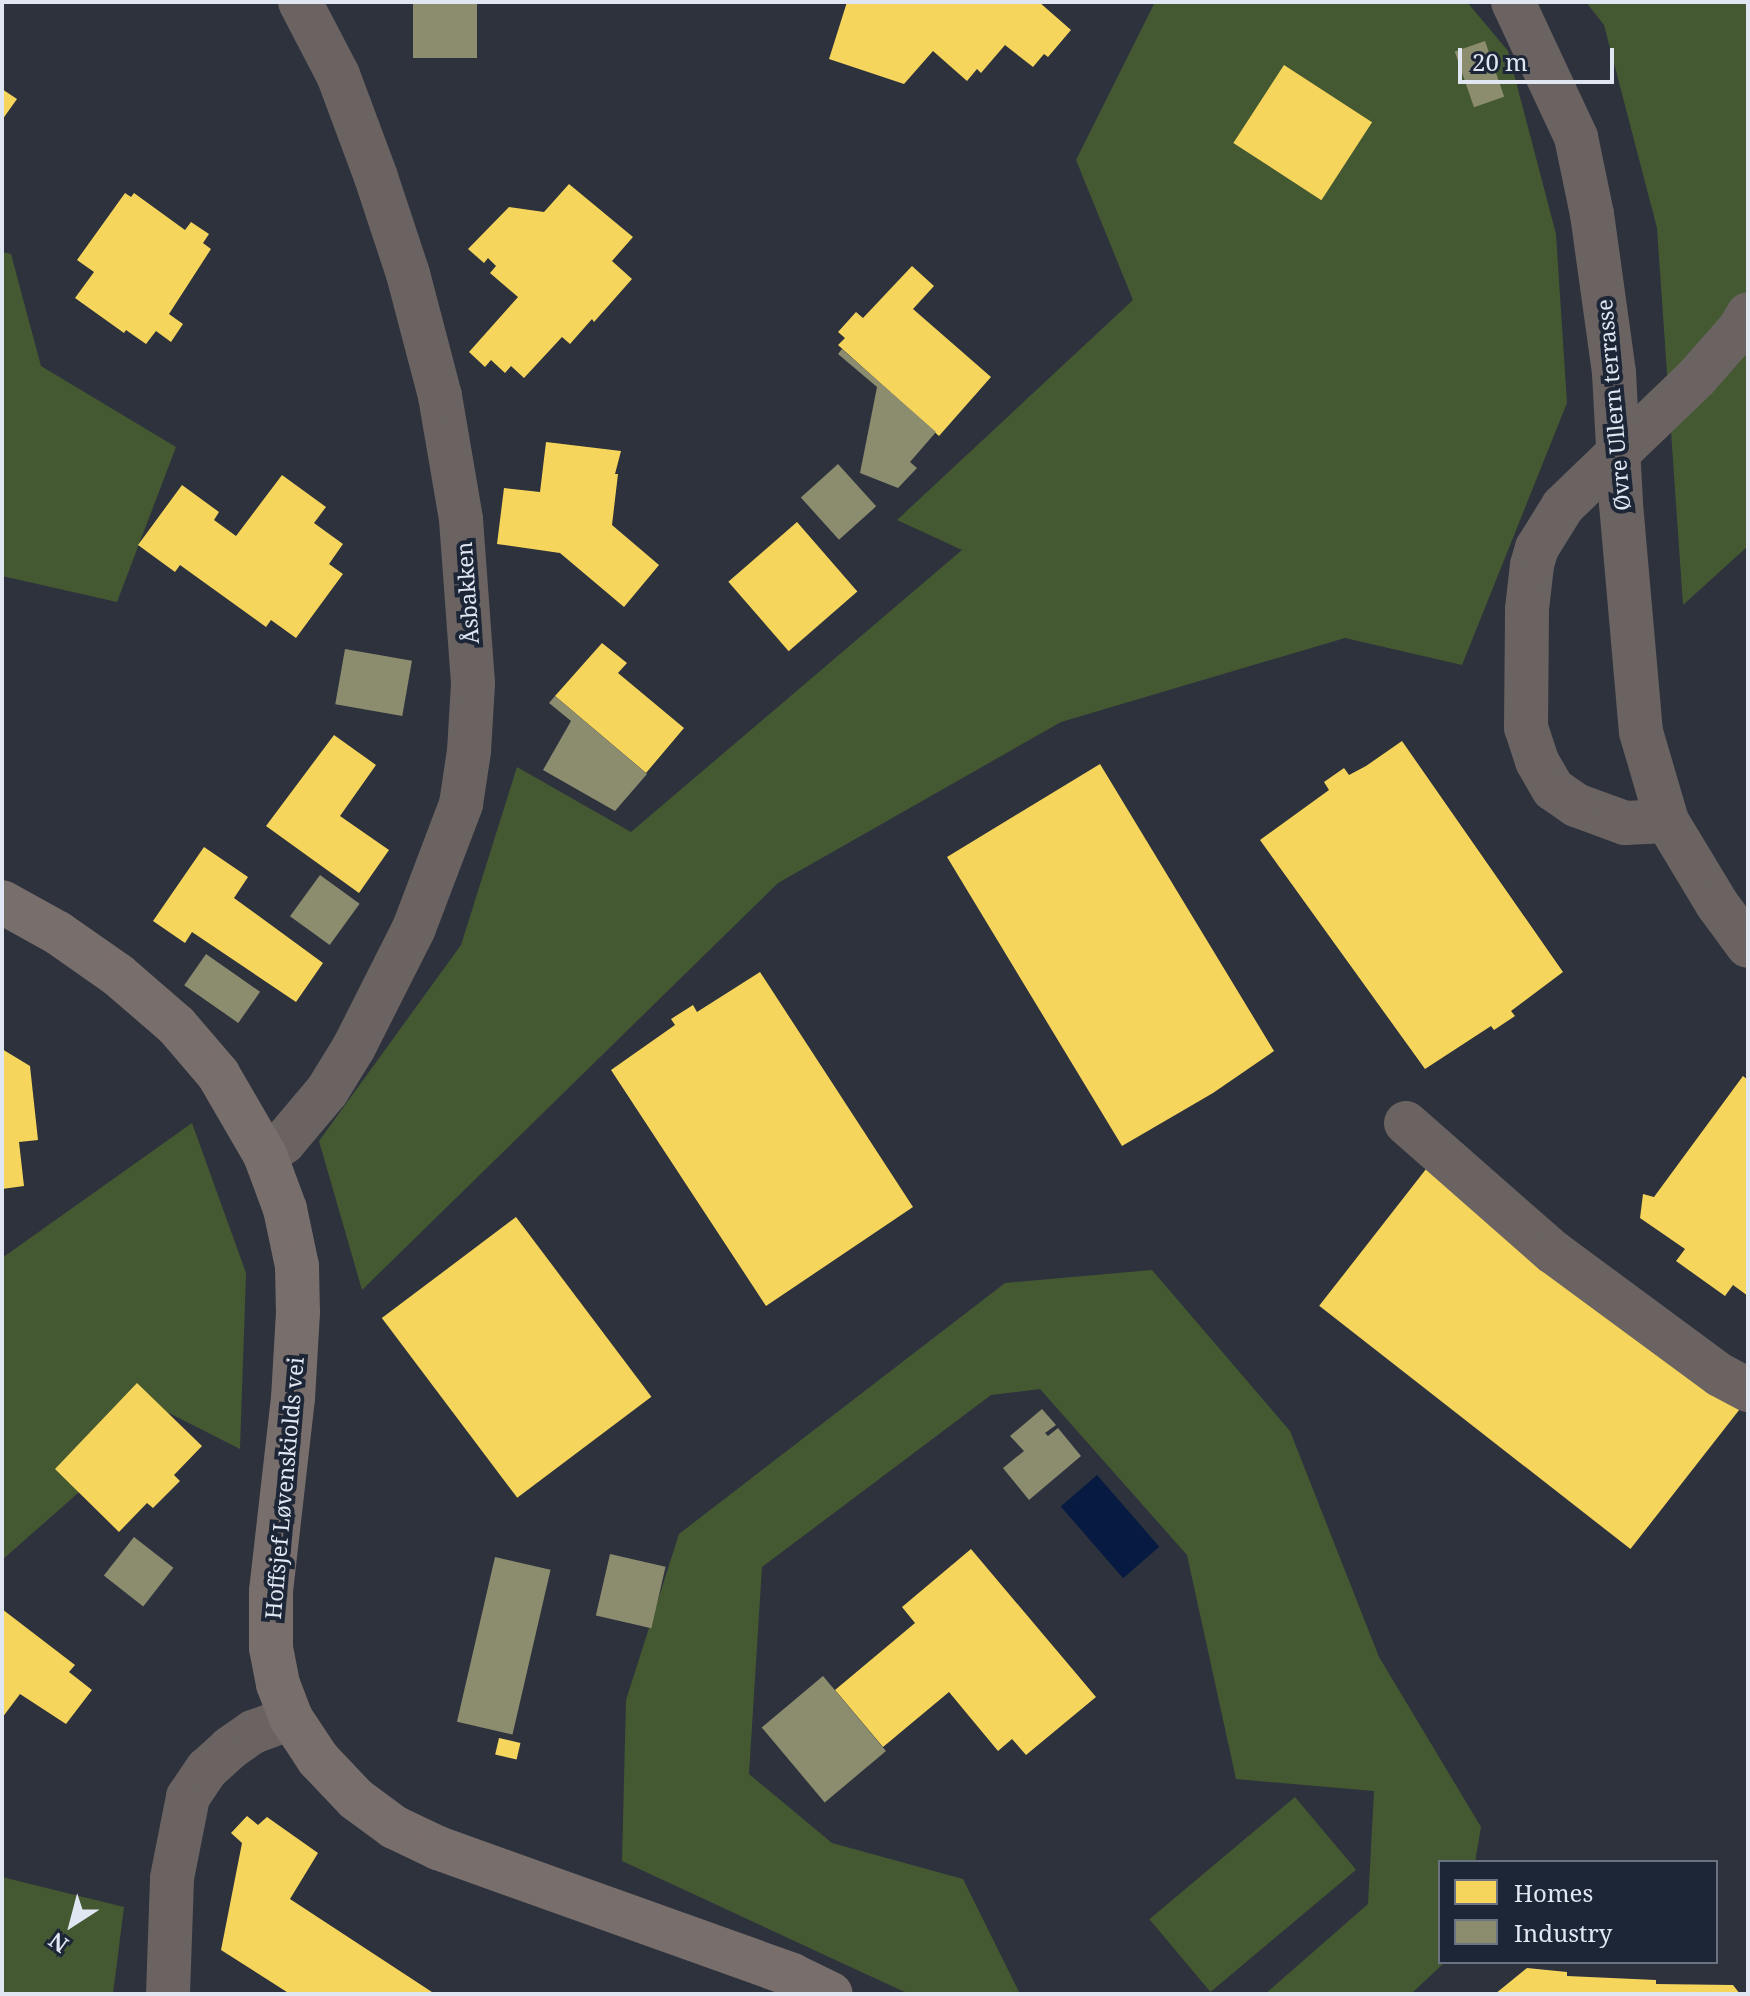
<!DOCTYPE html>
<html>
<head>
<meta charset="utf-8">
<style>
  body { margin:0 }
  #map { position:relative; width:1750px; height:1996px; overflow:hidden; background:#2d323c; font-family:"Noto Serif",serif }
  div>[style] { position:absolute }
  .green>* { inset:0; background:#445932; transform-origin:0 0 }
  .water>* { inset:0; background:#071a41; transform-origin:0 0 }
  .homes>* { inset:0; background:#f6d55c; transform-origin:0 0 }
  .industry>* { inset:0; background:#8c8c6e; transform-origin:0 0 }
  .street>* { height:44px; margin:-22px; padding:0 22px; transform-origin:22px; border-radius:22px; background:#6a6362 }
  .secondary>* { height:44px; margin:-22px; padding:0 22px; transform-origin:22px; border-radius:22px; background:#786e6c }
  .street-bridge>* { height:44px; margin:-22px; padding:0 22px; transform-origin:22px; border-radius:22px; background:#6a6362 }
  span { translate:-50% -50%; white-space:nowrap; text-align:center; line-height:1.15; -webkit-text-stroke:8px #1d2637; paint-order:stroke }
  .street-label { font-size:22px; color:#e0e6f2 }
  .frame { position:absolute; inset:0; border:4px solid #e0e6f2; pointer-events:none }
  .legend { position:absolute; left:1438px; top:1860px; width:280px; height:104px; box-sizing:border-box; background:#1d2637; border:2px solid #6b7382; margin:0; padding:10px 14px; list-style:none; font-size:24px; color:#e0e6f2 }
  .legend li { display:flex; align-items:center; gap:16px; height:40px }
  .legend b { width:40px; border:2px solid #6b7382 }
  .north { position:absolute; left:32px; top:1884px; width:80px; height:80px; -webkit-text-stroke:6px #1d2637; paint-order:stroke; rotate:216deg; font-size:22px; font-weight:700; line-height:32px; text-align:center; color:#e0e6f2 }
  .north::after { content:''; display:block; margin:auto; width:28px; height:36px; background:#e0e6f2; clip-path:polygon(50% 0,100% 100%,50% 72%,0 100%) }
  .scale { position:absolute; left:1458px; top:48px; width:156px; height:36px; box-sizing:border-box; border:4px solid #e0e6f2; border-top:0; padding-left:10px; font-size:24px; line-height:28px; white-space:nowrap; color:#e0e6f2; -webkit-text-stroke:6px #1d2637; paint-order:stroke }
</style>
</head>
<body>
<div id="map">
  <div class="green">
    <div style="clip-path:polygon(1155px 2px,1467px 2px,1508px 51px,1556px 234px,1567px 403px,1462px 665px,1345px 638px,1061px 722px,778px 883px,362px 1290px,319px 1141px,461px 945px,517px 767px,631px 832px,962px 550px,897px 520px,1133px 300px,1076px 160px)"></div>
    <div style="clip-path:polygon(1586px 2px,1748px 2px,1748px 546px,1683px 605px,1657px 228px,1604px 25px)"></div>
    <div style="clip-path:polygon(2px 252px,11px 254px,41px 366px,176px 447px,117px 602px,2px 576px)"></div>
    <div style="clip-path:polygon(192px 1123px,246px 1273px,240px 1449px,169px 1413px,2px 1560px,2px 1258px)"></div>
    <div style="clip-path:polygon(1152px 1270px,1290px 1431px,1379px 1657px,1481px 1827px,1475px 1862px,1440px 1862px,1440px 1962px,1445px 1962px,1411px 1994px,1265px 1994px,1368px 1904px,1374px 1791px,1236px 1779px,1187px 1555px,1040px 1389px,991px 1395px,762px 1567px,749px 1774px,832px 1843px,963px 1879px,1020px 1994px,909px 1994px,622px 1861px,626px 1700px,679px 1534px,1005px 1283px)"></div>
    <div style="left:1295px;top:1797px;width:95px;height:190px;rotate:50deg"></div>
    <div style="clip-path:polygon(2px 1877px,124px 1907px,113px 1994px,2px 1994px)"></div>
  </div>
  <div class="water">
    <div style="left:1097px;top:1475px;width:95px;height:48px;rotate:49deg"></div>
  </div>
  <div class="homes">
    <div style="clip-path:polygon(847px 2px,1039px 2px,1071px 30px,1048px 57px,1044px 54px,1033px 67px,1005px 45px,981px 73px,977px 69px,967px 81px,933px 51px,904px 84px,829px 59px)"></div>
    <div style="left:1284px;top:65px;width:105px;height:93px;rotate:33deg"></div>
    <div style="clip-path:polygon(2px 89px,17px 99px,2px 120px)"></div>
    <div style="clip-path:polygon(569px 184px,633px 237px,612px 261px,632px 279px,594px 322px,592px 319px,570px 344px,562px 337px,524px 378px,511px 366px,505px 373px,491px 360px,485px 367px,469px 352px,518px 297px,490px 273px,496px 266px,488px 258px,484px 263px,468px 249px,509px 207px,544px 212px)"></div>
    <div style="clip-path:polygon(125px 193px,131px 197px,134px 193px,185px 230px,191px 222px,209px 234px,203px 243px,211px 249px,169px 314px,183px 324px,171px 342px,156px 331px,146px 344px,126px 330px,124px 333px,75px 298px,94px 272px,77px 260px)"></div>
    <div style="clip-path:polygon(912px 266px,934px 286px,913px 309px,991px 377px,939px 436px,838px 345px,845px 338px,838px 332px,856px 312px,863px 318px)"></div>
    <div style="clip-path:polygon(546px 442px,621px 451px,615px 474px,618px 474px,612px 525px,659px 565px,624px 607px,560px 553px,497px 544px,504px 488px,540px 492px)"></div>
    <div style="clip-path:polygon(282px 475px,326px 507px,314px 523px,343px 544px,329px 564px,343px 574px,296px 638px,271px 620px,266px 627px,180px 565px,175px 572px,138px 545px,182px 485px,219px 512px,214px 520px,236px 536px)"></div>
    <div style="left:797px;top:522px;width:92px;height:91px;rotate:49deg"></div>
    <div style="clip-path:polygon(602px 643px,627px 663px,618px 673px,684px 728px,646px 773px,555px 696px)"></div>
    <div style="clip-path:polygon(334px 735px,376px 765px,340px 816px,389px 850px,359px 893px,266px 826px)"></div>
    <div style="clip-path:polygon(1402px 741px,1563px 972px,1511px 1011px,1515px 1016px,1494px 1030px,1491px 1026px,1425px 1069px,1260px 840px,1329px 790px,1324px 782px,1344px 768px,1349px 775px,1366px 766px)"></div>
    <div style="clip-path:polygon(1100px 764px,1274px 1051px,1213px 1093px,1122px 1146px,947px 857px)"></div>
    <div style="clip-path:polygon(204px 847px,248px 877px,234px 898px,323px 963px,296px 1002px,192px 932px,185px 943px,153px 921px)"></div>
    <div style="clip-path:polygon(760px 972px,913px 1207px,766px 1306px,611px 1070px,675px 1025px,671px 1019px,693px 1005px,697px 1012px)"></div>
    <div style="clip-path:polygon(2px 1049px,30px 1066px,38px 1140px,19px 1142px,24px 1186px,2px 1189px)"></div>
    <div style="clip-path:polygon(1743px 1076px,1748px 1080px,1748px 1296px,1733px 1285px,1725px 1296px,1676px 1261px,1685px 1249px,1640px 1218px,1643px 1194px,1654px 1197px)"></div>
    <div style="left:1430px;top:1164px;width:395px;height:180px;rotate:38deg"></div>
    <div style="left:516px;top:1217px;width:225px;height:168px;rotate:53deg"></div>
    <div style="clip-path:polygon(137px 1383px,202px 1446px,174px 1475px,180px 1481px,153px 1508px,147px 1503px,119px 1532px,55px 1469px)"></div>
    <div style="clip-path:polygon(971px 1549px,1096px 1697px,1026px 1755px,1012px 1739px,998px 1751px,949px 1692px,883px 1747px,835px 1690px,915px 1623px,902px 1607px)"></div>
    <div style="clip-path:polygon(2px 1609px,75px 1665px,69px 1672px,92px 1690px,66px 1724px,20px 1694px,2px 1718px)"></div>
    <div style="left:499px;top:1738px;width:22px;height:17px;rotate:13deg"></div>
    <div style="clip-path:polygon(247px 1816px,258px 1825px,267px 1817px,318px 1853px,290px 1899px,435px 1994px,290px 1994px,221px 1950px,242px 1843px,231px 1833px)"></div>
    <div style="clip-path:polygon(1527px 1968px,1567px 1972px,1567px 1976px,1656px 1980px,1656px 1984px,1733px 1985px,1740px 1994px,1495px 1994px)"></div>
  </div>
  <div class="industry">
    <div style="left:413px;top:2px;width:64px;height:56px"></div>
    <div style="left:1485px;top:41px;width:59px;height:32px;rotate:71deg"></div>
    <div style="clip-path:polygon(842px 349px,936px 432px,910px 462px,917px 468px,898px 488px,860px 473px,877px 387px,838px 354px)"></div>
    <div style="left:838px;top:464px;width:57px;height:50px;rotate:48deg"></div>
    <div style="left:345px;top:649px;width:68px;height:56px;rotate:10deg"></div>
    <div style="clip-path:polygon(555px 696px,647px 774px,615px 811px,543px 770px,571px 721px,549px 703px)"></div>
    <div style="left:320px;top:875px;width:49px;height:51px;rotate:36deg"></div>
    <div style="left:206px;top:954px;width:66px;height:38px;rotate:35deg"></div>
    <div style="clip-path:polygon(1042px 1409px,1056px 1425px,1045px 1433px,1048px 1436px,1058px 1428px,1081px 1456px,1029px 1500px,1003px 1468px,1024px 1451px,1010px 1436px)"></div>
    <div style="left:134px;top:1537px;width:50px;height:49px;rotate:38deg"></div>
    <div style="left:610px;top:1554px;width:57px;height:63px;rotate:13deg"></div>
    <div style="left:495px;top:1557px;width:57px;height:169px;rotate:13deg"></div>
    <div style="left:823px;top:1676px;width:98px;height:80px;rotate:50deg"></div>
  </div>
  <div class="street">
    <div style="left:1513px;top:2px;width:149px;rotate:65deg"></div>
    <div style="left:1576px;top:137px;width:79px;rotate:78.3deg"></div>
    <div style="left:1592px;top:214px;width:161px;rotate:82.1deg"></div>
    <div style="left:1621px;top:504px;width:229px;rotate:85deg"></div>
    <div style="left:1641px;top:732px;width:93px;rotate:73.7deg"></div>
    <div style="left:1667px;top:821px;width:97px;rotate:58.9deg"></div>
    <div style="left:1717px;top:904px;width:52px;rotate:53.6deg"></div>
    <div style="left:1667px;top:821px;width:42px;rotate:177.3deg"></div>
    <div style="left:1625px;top:823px;width:52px;rotate:-159.8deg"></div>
    <div style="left:1576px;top:805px;width:28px;rotate:-145deg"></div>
    <div style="left:1553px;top:789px;width:32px;rotate:-120deg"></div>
    <div style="left:1537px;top:761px;width:35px;rotate:-108deg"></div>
    <div style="left:1526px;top:728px;width:119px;rotate:-89.5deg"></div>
    <div style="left:1527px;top:609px;width:44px;rotate:-83.5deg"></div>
    <div style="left:1532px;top:565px;width:18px;rotate:-74deg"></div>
    <div style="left:1537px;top:548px;width:49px;rotate:-58.2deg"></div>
    <div style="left:1563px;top:506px;width:186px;rotate:-43.9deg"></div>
    <div style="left:1697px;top:377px;width:65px;rotate:-48.7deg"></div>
    <div style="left:1740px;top:328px;width:16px;rotate:-60deg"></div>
    <div style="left:1406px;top:1123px;width:196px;rotate:41.3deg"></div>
    <div style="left:1553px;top:1252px;width:207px;rotate:36.4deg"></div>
    <div style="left:1720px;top:1375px;width:32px;rotate:28deg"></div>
    <div style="left:265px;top:1155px;width:23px;rotate:-34deg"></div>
    <div style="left:284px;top:1142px;width:67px;rotate:-49.9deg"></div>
    <div style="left:327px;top:1091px;width:52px;rotate:-58.5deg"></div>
    <div style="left:354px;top:1047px;width:133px;rotate:-63.2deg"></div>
    <div style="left:414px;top:928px;width:133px;rotate:-69.2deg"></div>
    <div style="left:461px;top:804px;width:54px;rotate:-81.4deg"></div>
    <div style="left:469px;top:751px;width:68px;rotate:-86.6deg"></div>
    <div style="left:473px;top:683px;width:164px;rotate:-94.2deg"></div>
    <div style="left:461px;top:519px;width:125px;rotate:-99.7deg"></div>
    <div style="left:440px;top:396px;width:126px;rotate:-104.7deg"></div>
    <div style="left:408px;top:274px;width:102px;rotate:-108.3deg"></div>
    <div style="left:376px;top:177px;width:109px;rotate:-110.4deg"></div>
    <div style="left:338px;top:75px;width:82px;rotate:-117.5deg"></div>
    <div style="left:168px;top:1994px;width:116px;rotate:-88deg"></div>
    <div style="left:172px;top:1878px;width:83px;rotate:-78.8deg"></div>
    <div style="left:188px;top:1797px;width:34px;rotate:-56deg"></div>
    <div style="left:207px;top:1769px;width:31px;rotate:-42deg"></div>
    <div style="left:230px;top:1748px;width:28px;rotate:-35deg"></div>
    <div style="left:253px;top:1732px;width:40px;rotate:-20.2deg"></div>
  </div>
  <div class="secondary">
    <div style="left:2px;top:902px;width:64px;rotate:29deg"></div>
    <div style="left:58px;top:933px;width:73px;rotate:35deg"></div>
    <div style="left:118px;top:975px;width:77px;rotate:40.8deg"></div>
    <div style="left:176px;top:1025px;width:65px;rotate:49.4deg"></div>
    <div style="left:218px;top:1074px;width:94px;rotate:59.9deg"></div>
    <div style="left:265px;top:1155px;width:58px;rotate:69.7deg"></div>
    <div style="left:285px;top:1209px;width:58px;rotate:78.1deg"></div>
    <div style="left:297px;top:1266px;width:46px;rotate:88.8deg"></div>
    <div style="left:298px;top:1312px;width:86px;rotate:93.3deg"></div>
    <div style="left:293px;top:1398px;width:194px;rotate:96.5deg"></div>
    <div style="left:271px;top:1591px;width:57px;rotate:90deg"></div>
    <div style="left:271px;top:1648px;width:37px;rotate:79deg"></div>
    <div style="left:278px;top:1684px;width:36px;rotate:69deg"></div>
    <div style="left:291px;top:1718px;width:49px;rotate:56.6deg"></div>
    <div style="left:318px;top:1759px;width:55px;rotate:46.5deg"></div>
    <div style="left:356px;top:1799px;width:47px;rotate:36.4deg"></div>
    <div style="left:394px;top:1827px;width:49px;rotate:25.5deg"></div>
    <div style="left:438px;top:1848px;width:376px;rotate:19.7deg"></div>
    <div style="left:792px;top:1975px;width:43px;rotate:26deg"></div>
  </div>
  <div class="street-bridge">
    <div style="left:1614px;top:373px;width:131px;rotate:86.9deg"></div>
  </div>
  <div class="street-label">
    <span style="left:1613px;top:405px;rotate:-95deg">Øvre Ullern terrasse</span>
    <span style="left:467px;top:593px;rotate:-94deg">Åsbakken</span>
    <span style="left:284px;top:1488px;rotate:-85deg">Hoffsjef Løvenskiolds vei</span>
  </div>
  <div class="frame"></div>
  <ul class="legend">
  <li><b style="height:22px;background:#f6d55c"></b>Homes</li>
  <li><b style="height:22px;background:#8c8c6e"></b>Industry</li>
  </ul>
  <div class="north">N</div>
  <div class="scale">20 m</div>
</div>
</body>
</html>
